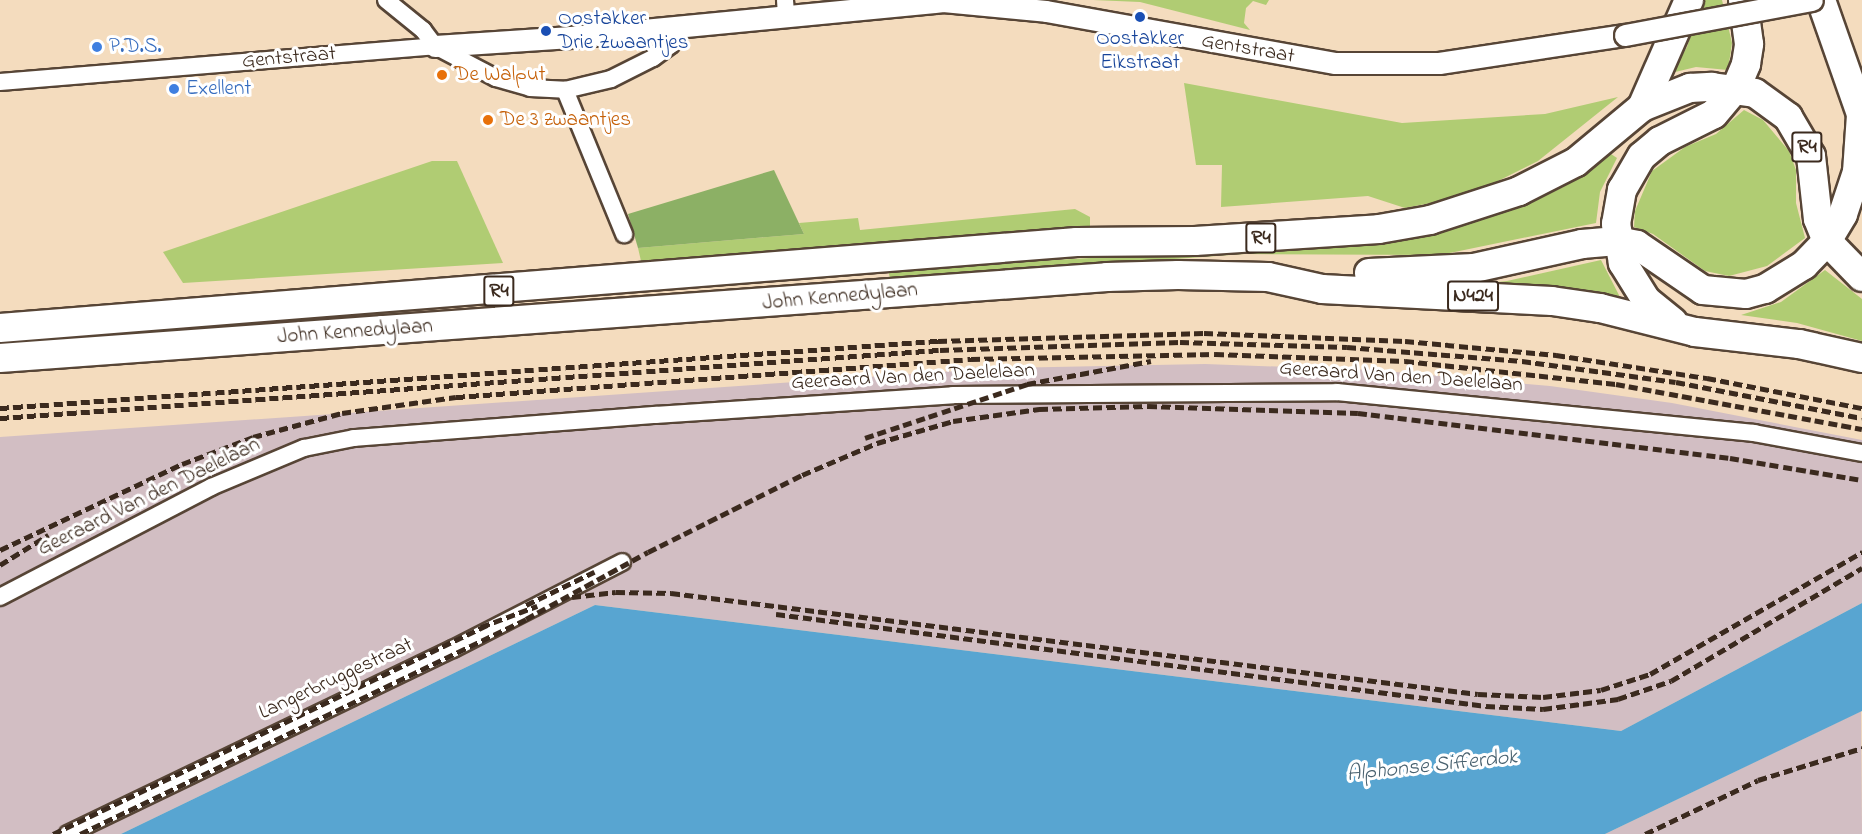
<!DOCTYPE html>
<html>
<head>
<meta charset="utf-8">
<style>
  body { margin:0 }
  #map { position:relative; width:1862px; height:834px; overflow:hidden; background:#f4dcbe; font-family:"Indie Flower",sans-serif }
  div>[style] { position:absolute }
  .industrial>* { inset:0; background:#d2bec3 }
  .green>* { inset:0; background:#b0cc73 }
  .forest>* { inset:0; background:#8cb065 }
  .water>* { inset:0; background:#58a5d1 }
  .roads { filter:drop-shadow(2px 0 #574536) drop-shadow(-2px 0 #574536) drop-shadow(0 2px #574536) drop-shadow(0 -2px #574536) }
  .minor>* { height:16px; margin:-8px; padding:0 8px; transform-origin:8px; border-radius:8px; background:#fff }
  .tertiary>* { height:21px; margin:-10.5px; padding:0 10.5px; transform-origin:10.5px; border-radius:10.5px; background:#fff }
  .trunk>* { height:28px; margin:-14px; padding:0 14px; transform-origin:14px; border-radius:14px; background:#fff }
  .rail>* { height:4.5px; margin-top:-2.25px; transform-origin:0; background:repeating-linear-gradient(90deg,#3b2a1e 0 9px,transparent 0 13.5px) }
  .bridges { filter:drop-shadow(2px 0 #574536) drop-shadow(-2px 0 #574536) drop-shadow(0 2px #574536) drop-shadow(0 -2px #574536) }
  .tertiary-bridge>* { height:21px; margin:-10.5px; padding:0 10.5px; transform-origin:10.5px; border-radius:10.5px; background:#fff }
  .dots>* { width:16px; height:16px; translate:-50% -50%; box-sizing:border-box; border:3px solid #fff; border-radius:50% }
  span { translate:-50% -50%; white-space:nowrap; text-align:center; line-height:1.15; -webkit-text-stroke:6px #fff; paint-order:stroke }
  .shield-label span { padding:2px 4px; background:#fff; border:2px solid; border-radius:4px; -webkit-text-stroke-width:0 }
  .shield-label { font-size:20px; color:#3b2a1e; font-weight:700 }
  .transit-label { font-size:21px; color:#164399 }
  .left { translate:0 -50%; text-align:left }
  .shop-label { font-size:21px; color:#366cbe }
  .street-label { font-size:21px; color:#3b2a1e }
  .food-label { font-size:21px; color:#c56008 }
  .water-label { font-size:22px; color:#48616f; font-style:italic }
</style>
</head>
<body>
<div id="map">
  <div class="industrial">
    <div style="clip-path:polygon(1205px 364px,1374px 370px,1550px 386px,1672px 403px,1862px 440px,1862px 603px,1621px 731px,595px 605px,121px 834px,0 834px,0 437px,998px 368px)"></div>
    <div style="clip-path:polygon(1861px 711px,1862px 834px,1605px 834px)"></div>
  </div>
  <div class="green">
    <div style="clip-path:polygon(1093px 0,1269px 0,1266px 5px,1253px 1px,1246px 8px,1244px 23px,1250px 30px,1140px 2px)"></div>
    <div style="clip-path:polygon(1702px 0,1722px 0,1732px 43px,1728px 70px,1696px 67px,1671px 73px,1687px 47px)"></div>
    <div style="clip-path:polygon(1184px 83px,1402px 123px,1545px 114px,1618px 97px,1538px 161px,1484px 188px,1441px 201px,1405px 208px,1368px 196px,1221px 207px,1222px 165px,1196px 165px)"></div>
    <div style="clip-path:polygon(1744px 110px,1763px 120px,1789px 151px,1796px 170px,1796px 203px,1805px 238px,1767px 266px,1729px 276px,1705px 271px,1653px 234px,1634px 227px,1635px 211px,1652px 171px,1685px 147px,1716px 134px)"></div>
    <div style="clip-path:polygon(1611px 154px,1617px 158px,1600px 192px,1596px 223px,1440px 255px,1245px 254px,890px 279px,888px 269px,1387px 242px,1431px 236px,1530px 203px,1563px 187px)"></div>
    <div style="clip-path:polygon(432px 161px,457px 161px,503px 263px,183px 283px,163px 252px)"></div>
    <div style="clip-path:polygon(1075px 209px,1090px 217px,1090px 233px,641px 261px,638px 248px,804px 234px,799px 223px,858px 218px,860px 230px)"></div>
    <div style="clip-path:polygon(1601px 260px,1622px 301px,1479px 284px,1507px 281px)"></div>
    <div style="clip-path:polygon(1825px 270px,1862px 299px,1862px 341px,1797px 323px,1741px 315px,1781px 302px)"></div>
  </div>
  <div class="forest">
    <div style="clip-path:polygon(774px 170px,804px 234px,638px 248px,628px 214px)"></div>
  </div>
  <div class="water">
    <div style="clip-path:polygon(1862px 603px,1862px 711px,1605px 834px,121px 834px,595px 605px,1621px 731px)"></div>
  </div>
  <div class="roads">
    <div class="minor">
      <div style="left:386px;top:0;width:48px;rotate:39deg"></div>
      <div style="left:423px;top:30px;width:20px;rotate:53deg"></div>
      <div style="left:785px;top:0;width:16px;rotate:86deg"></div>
      <div style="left:0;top:82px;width:436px;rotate:-4.7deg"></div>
      <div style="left:435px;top:46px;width:69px;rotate:27.7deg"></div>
      <div style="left:496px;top:78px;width:35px;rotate:16deg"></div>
      <div style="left:530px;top:88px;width:35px;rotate:3deg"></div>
      <div style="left:565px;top:90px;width:47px;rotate:-13.4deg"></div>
      <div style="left:611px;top:79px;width:47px;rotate:-26.6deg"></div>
      <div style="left:653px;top:58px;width:22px;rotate:-36deg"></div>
      <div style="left:671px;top:45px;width:23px;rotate:-59deg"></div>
      <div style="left:565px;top:90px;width:156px;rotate:67.7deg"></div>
      <div style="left:0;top:597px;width:238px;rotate:-27.5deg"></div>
      <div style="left:211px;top:487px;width:101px;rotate:-22.8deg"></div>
      <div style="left:304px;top:448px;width:51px;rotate:-11.3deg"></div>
      <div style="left:354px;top:438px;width:302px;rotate:-4.4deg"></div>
      <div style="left:655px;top:415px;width:299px;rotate:-3.8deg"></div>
      <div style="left:953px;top:395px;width:384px;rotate:-0.4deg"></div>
      <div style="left:1337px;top:392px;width:419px;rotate:5.6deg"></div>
      <div style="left:1754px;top:433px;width:110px;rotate:10.5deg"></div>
      <div style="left:68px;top:834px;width:427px;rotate:-25.7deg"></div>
      <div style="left:453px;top:649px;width:190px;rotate:-27.2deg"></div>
    </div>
    <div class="tertiary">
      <div style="left:435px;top:46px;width:136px;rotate:-3.8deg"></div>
      <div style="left:571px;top:37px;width:374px;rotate:-5.5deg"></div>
      <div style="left:943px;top:1px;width:103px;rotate:5.5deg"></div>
      <div style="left:1046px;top:11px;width:294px;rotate:10.2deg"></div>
      <div style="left:1335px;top:63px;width:104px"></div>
      <div style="left:1439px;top:63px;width:188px;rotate:-8.6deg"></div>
    </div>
    <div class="trunk">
      <div style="left:1821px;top:0;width:124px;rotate:70.7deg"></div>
      <div style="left:1642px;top:107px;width:117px;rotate:-66.3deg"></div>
      <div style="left:1369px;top:273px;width:105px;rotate:-2.7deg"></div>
      <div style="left:1474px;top:268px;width:111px;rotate:-12.5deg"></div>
      <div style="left:1582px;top:244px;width:35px;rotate:-5deg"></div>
      <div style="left:1617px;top:241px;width:20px;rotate:11deg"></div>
      <div style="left:1637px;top:245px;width:80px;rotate:34.3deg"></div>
      <div style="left:1703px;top:290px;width:43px;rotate:5.3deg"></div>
      <div style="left:1746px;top:294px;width:20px;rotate:-15deg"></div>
      <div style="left:1765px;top:289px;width:46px;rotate:-31.6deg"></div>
      <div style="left:1804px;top:265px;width:33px;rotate:-46deg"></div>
      <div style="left:1827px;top:241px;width:31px;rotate:-59deg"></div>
      <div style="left:1843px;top:214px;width:44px;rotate:-71.6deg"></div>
      <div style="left:1857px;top:172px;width:57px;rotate:-86deg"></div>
      <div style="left:1673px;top:322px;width:35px;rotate:-141deg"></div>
      <div style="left:1646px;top:300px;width:44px;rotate:-121.9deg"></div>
      <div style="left:1623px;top:263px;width:40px;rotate:-100deg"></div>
      <div style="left:1616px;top:224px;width:35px;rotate:-80deg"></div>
      <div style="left:1622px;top:190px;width:39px;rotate:-60deg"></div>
      <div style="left:1642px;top:156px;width:23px;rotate:-40deg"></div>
      <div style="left:1660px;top:141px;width:60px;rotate:-26.6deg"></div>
      <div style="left:1714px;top:114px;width:34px;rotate:-50deg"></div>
      <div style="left:1736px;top:88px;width:26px;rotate:-67deg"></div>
      <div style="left:1746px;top:64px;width:20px;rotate:-81deg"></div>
      <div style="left:1749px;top:44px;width:44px;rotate:-97.8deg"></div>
      <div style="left:0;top:328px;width:1080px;rotate:-4.57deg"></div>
      <div style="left:1077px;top:242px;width:118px;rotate:-0.5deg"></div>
      <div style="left:1195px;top:241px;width:184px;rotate:-3.7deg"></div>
      <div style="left:1379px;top:229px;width:52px;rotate:-10deg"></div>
      <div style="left:1430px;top:220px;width:94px;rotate:-18deg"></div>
      <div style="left:1519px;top:191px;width:64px;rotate:-27deg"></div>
      <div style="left:1576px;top:162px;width:86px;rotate:-39.8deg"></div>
      <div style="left:1642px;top:107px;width:52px;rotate:-21.6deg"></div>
      <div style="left:1690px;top:88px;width:22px;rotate:-3deg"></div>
      <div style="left:1712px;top:87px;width:43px;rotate:7.9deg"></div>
      <div style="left:1755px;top:93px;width:41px;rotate:36deg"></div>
      <div style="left:1788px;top:117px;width:45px;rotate:59.5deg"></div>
      <div style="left:1811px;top:156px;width:63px;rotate:83.7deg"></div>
      <div style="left:1818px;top:219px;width:24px;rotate:68deg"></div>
      <div style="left:1827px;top:241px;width:50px;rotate:45.8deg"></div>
      <div style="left:0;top:358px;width:1110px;rotate:-4.18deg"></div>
      <div style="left:1107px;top:277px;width:71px;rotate:-1.6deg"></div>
      <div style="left:1178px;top:275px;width:90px;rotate:1.3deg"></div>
      <div style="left:1268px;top:277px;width:55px;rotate:12.5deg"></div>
      <div style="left:1322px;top:289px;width:230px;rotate:3deg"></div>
      <div style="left:1552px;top:301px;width:49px;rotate:8.3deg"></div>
      <div style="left:1600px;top:308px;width:98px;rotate:14.2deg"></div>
      <div style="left:1695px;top:332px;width:105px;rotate:6.6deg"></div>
      <div style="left:1799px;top:344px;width:65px;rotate:12.5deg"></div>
    </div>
  </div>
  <div class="rail">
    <div style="left:0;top:408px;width:940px;rotate:-4.09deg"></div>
    <div style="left:938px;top:341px;width:266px;rotate:-1.7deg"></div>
    <div style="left:1204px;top:333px;width:201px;rotate:2.3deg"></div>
    <div style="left:1405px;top:341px;width:152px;rotate:5.3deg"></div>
    <div style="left:1556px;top:355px;width:153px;rotate:8.7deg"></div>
    <div style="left:1707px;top:378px;width:158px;rotate:11deg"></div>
    <div style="left:0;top:418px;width:942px;rotate:-4.14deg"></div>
    <div style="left:940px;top:350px;width:240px;rotate:-1.9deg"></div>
    <div style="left:1180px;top:342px;width:167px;rotate:1.7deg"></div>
    <div style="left:1347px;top:347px;width:176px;rotate:4.6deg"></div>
    <div style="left:1522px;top:361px;width:155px;rotate:7.8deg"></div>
    <div style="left:1676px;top:382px;width:189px;rotate:11deg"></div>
    <div style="left:865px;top:438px;width:171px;rotate:-18.4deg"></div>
    <div style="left:1027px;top:384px;width:126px;rotate:-10.5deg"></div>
    <div style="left:0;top:550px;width:201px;rotate:-25.3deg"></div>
    <div style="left:182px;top:464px;width:76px;rotate:-20.8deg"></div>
    <div style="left:253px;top:437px;width:92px;rotate:-15.1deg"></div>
    <div style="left:342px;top:413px;width:115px;rotate:-8deg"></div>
    <div style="left:456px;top:397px;width:516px;rotate:-4.22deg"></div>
    <div style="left:971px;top:359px;width:244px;rotate:-1.2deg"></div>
    <div style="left:1215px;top:354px;width:190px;rotate:2.1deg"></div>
    <div style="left:1405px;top:361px;width:212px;rotate:6.2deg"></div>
    <div style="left:1616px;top:384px;width:250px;rotate:10.4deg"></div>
    <div style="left:0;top:565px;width:57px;rotate:-32deg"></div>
    <div style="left:572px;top:597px;width:44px;rotate:-6.5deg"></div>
    <div style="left:616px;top:592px;width:55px;rotate:1deg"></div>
    <div style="left:671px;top:593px;width:813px;rotate:7.13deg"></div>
    <div style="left:1478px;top:694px;width:65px;rotate:2.6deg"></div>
    <div style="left:1543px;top:697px;width:58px;rotate:-6.9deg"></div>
    <div style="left:1601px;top:690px;width:52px;rotate:-18.1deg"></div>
    <div style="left:1650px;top:674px;width:245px;rotate:-29.9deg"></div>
    <div style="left:526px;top:605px;width:76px;rotate:-25.9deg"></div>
    <div style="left:776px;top:614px;width:716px;rotate:7.38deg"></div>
    <div style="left:1486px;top:706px;width:57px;rotate:3deg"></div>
    <div style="left:1543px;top:709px;width:76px;rotate:-7.6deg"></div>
    <div style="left:1618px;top:699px;width:56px;rotate:-18.8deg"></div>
    <div style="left:1671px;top:681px;width:222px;rotate:-30.6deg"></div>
    <div style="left:481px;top:627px;width:60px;rotate:-20.6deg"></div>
    <div style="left:53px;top:834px;width:484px;rotate:-25.7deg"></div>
    <div style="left:80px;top:834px;width:495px;rotate:-25.7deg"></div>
    <div style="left:526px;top:619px;width:139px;rotate:-28.8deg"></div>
    <div style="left:648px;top:552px;width:172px;rotate:-26.6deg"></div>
    <div style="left:802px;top:475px;width:82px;rotate:-23.1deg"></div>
    <div style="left:877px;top:443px;width:79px;rotate:-16.1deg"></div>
    <div style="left:953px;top:421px;width:87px;rotate:-7.9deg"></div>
    <div style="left:1039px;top:409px;width:109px;rotate:-1.6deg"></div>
    <div style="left:1148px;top:406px;width:210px;rotate:1.9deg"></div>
    <div style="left:1358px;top:413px;width:375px;rotate:6.9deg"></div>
    <div style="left:1730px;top:458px;width:134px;rotate:9.5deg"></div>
    <div style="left:1645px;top:834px;width:125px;rotate:-25.5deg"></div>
    <div style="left:1758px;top:780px;width:109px;rotate:-17.1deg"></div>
  </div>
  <div class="bridges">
    <div class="tertiary-bridge">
      <div style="left:1625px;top:35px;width:190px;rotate:-10.6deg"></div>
    </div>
  </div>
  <div class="dots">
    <div style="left:1140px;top:17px;background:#1a4fb4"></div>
    <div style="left:546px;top:31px;background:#1a4fb4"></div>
    <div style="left:97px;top:47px;background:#3f7fe0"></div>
    <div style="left:442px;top:75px;background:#e8710a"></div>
    <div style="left:174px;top:89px;background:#3f7fe0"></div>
    <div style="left:488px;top:120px;background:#e8710a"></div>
  </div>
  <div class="shield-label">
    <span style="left:1807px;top:147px">R4</span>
    <span style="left:1261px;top:238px">R4</span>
    <span style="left:499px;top:291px">R4</span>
    <span style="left:1473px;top:296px">N424</span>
  </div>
  <div class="transit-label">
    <span class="left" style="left:558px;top:31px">Oostakker<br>Drie Zwaantjes</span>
    <span style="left:1140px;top:51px">Oostakker<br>Eikstraat</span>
  </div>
  <div class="shop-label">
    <span class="left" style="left:109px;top:47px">P.D.S.</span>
    <span class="left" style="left:186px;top:89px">Exellent</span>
  </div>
  <div class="street-label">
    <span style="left:1248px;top:49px;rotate:10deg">Gentstraat</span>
    <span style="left:289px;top:58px;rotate:-5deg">Gentstraat</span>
    <span style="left:840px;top:297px;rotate:-5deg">John Kennedylaan</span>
    <span style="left:355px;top:332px;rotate:-4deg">John Kennedylaan</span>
    <span style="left:913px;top:377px;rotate:-3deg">Geeraard Van den Daelelaan</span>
    <span style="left:1401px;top:377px;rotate:4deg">Geeraard Van den Daelelaan</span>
    <span style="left:149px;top:497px;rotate:-26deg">Geeraard Van den Daelelaan</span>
    <span style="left:336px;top:679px;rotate:-25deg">Langerbruggestraat</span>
  </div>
  <div class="food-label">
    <span class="left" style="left:454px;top:75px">De Walput</span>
    <span class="left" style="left:500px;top:120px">De 3 zwaantjes</span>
  </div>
  <div class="water-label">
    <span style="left:1432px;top:767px;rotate:-6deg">Alphonse Sifferdok</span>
  </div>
</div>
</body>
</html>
